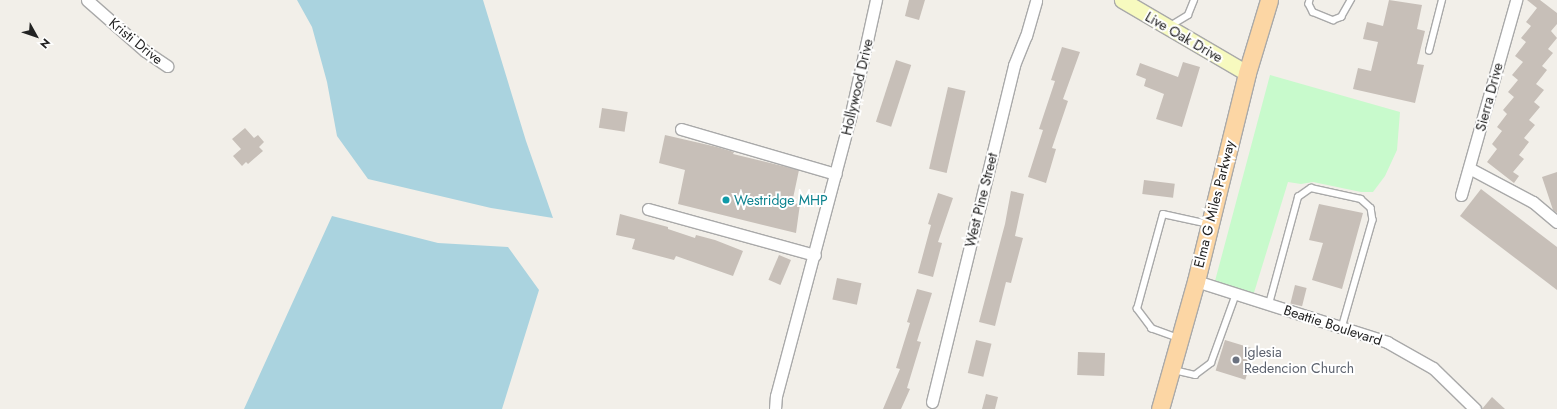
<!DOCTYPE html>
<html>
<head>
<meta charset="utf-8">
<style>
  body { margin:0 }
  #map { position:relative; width:1557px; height:409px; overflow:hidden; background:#f2efe9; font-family:Jost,sans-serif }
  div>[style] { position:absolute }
  .park>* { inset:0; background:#c8facc }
  .water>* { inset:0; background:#aad3df }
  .building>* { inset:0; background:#c7bfb8; transform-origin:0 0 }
  .roads { filter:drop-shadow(1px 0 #a9a9a9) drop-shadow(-1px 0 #a9a9a9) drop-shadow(0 1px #a9a9a9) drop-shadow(0 -1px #a9a9a9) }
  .lane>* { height:5.5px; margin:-2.75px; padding:0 2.75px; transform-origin:2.75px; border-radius:2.75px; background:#fff }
  .street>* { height:11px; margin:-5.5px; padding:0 5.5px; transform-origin:5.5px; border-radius:5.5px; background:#fff }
  .secondary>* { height:15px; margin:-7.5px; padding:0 7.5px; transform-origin:7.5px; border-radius:7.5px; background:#f7fabf }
  .primary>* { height:17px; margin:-8.5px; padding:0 8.5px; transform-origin:8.5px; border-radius:8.5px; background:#fcd6a4 }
  .dots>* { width:11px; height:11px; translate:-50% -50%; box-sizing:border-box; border:2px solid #fff; border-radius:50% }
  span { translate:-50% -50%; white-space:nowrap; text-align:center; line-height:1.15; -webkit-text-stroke:4px #fff; paint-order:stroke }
  .street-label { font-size:14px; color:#222 }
  .culture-label { font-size:14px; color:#0d838f }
  .left { translate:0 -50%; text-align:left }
  .worship-label { font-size:14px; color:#5b616d }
  .north { position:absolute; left:16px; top:16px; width:40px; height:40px; -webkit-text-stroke:3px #fff; paint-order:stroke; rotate:130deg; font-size:11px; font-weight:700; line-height:16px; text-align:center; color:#222 }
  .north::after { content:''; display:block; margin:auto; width:14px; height:18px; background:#222; clip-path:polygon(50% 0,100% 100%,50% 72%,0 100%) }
</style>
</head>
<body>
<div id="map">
  <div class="park">
    <div style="clip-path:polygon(1270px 75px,1400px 112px,1397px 150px,1385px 176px,1373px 192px,1361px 192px,1313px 182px,1301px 184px,1288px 182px,1253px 296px,1215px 281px)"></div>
  </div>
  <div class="water">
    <div style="clip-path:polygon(297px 0,483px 0,526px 141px,553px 218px,491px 208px,368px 179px,337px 136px,327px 82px,312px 27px)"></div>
    <div style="clip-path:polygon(332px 216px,438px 243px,508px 247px,539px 290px,502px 409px,244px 409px)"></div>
  </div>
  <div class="building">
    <div style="clip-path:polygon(909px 0,925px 0,919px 20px,905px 16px)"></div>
    <div style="clip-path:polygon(1389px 0,1422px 5px,1417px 29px,1425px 31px,1417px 64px,1424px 65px,1415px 103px,1353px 89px,1358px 68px,1371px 71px,1378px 42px,1363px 39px,1367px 22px,1383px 26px)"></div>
    <div style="clip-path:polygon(1527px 0,1540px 0,1557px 13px,1557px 24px,1551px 31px,1557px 38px,1548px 49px,1553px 53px,1542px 66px,1547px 70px,1536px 84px,1544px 90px,1534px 102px,1540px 107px,1529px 120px,1535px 125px,1524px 138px,1529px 142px,1519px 155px,1524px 159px,1513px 172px,1519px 176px,1514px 183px,1487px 162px,1497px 149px,1492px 144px,1502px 131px,1497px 127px,1507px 114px,1503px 110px,1514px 97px,1508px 92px,1518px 80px,1512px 75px,1523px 62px,1515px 56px,1526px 42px,1521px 38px,1531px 26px,1526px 22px,1537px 8px)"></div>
    <div style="clip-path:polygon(1062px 47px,1080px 52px,1063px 99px,1068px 101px,1052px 148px,1056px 149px,1046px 183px,1028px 177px,1043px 130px,1039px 129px,1055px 81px,1051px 80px)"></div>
    <div style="left:896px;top:60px;width:16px;height:65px;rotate:18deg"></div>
    <div style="clip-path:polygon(1183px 62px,1200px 67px,1182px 127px,1156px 119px,1164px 94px,1144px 86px,1146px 79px,1136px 75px,1140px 63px,1178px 77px)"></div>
    <div style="left:948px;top:87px;width:18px;height:84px;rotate:13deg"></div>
    <div style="left:602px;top:108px;width:26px;height:20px;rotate:9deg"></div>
    <div style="clip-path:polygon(245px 128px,254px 138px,258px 135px,264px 142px,259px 147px,263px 151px,248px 164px,246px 162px,242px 166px,233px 156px,241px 149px,232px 139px)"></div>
    <div style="clip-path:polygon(665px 135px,717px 147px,734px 152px,733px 154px,799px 170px,792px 203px,800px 204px,796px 233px,678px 204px,685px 170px,659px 163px)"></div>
    <div style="clip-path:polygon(1557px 172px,1557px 213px,1553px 210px,1542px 177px)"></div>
    <div style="left:1144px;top:180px;width:31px;height:14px;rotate:7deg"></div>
    <div style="clip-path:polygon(1481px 189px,1557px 247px,1557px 290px,1460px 216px)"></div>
    <div style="clip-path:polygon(1011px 191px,1024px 194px,1015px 236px,1023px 238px,1011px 283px,1006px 282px,995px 326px,979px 322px,1005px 224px)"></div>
    <div style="clip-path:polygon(938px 193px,953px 198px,938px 242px,942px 243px,933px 277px,918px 273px,931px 225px,928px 224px)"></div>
    <div style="clip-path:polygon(1319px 204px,1363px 213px,1342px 289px,1312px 280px,1323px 243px,1309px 240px)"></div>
    <div style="clip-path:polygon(620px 214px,668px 227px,668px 229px,695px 238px,696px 235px,715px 240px,743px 251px,733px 276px,676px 256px,674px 260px,632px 249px,635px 239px,616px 235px)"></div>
    <div style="left:779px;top:255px;width:13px;height:27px;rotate:23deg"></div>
    <div style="left:837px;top:278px;width:25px;height:22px;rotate:12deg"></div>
    <div style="left:1295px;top:285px;width:12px;height:19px;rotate:14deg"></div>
    <div style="clip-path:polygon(917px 289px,932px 293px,917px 341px,921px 342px,907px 388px,910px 389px,901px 409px,883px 409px,900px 369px,896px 368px,910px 323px,907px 322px)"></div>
    <div style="left:976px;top:340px;width:16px;height:34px;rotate:14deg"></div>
    <div style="left:1225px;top:340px;width:31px;height:32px;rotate:17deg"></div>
    <div style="left:1078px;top:352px;width:27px;height:23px;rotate:2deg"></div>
    <div style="clip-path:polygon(986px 394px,998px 397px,995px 409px,982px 409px)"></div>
    <div style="clip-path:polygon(1492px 397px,1505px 409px,1482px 409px)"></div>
  </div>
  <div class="roads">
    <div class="lane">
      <div style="left:1310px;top:0;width:4px;rotate:104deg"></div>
      <div style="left:1309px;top:4px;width:9px;rotate:63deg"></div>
      <div style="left:1313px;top:12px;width:22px;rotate:22deg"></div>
      <div style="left:1333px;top:20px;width:9px;rotate:-21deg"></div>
      <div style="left:1341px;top:17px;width:20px;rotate:-60deg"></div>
      <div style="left:1170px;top:26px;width:21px;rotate:-31deg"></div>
      <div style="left:1188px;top:15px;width:16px;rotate:-68deg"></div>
      <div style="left:1429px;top:51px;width:53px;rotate:-75.7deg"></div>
      <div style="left:1269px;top:304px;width:111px;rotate:-74.8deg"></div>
      <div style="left:1298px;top:197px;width:16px;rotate:-35deg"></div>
      <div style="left:1311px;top:188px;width:51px;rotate:12.4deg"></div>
      <div style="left:1361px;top:199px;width:13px;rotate:42deg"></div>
      <div style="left:1371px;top:208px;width:12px;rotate:81deg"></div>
      <div style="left:1373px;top:220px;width:112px;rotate:106deg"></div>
      <div style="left:1177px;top:338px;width:27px;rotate:-160deg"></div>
      <div style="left:1152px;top:329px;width:25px;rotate:-127deg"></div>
      <div style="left:1137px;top:309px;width:98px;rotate:-74.7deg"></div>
      <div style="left:1163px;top:214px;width:47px;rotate:12.3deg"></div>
      <div style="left:1174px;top:370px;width:22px;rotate:13deg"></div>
      <div style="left:1195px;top:375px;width:20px;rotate:-37deg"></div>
      <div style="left:1211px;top:363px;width:73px;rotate:-70.1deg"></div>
    </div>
    <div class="street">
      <div style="left:87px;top:0;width:77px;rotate:41.3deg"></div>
      <div style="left:145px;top:51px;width:27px;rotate:34deg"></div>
      <div style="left:681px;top:129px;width:161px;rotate:16.2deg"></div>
      <div style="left:1469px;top:168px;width:72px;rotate:28deg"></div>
      <div style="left:1533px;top:202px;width:31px;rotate:40deg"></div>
      <div style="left:1461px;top:195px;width:203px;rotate:-74.2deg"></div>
      <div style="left:648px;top:209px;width:173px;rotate:15.4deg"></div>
      <div style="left:1196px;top:281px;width:201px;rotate:17.7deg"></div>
      <div style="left:1387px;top:342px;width:53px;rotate:29.5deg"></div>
      <div style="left:1433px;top:368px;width:59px;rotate:44.3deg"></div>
      <div style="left:932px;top:402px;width:347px;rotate:-76.3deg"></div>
      <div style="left:1014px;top:65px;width:31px;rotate:-68deg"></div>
      <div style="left:1026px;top:36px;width:37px;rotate:-74deg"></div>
      <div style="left:775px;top:409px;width:13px;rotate:-86deg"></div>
      <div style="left:776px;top:396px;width:288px;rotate:-75.1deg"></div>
      <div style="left:850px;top:118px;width:121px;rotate:-77.6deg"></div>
    </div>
    <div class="secondary">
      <div style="left:1122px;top:0;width:145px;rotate:30.3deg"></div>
    </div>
    <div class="primary">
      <div style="left:1160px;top:409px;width:133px;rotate:-74.3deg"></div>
      <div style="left:1196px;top:281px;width:214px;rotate:-76.2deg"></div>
      <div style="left:1247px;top:73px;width:76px;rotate:-73.2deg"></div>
    </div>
  </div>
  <div class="dots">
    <div style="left:726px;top:200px;background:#0f9aa8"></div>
    <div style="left:1236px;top:360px;background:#6b7280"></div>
  </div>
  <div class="street-label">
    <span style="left:1184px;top:37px;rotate:30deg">Live Oak Drive</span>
    <span style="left:136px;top:41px;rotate:39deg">Kristi Drive</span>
    <span style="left:857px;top:87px;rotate:-77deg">Hollywood Drive</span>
    <span style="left:1489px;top:97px;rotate:-75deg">Sierra Drive</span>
    <span style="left:981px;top:200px;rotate:-76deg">West Pine Street</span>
    <span style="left:1214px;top:204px;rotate:-76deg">Elma G Miles Parkway</span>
    <span style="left:1333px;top:325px;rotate:18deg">Beattie Boulevard</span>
  </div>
  <div class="culture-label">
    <span class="left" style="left:734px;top:200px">Westridge MHP</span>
  </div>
  <div class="worship-label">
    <span class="left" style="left:1244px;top:360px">Iglesia<br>Redencion Church</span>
  </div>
  <div class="north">N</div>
</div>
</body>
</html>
